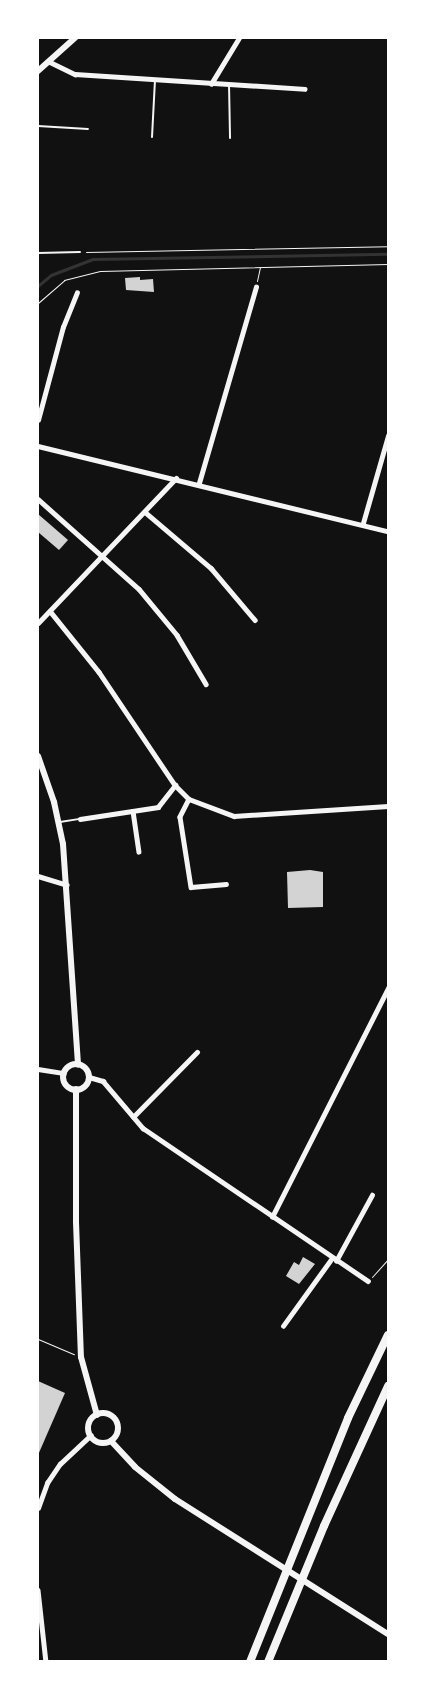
<!DOCTYPE html>
<html>
<head>
<meta charset="utf-8">
<style>
  body { margin:0 }
  #map { position:relative; width:426px; height:1699px; overflow:hidden; background:#111; font-family:Mulish,sans-serif }
  div>[style] { position:absolute }
  .stream>* { height:2.5px; margin:-1.25px; padding:0 1.25px; transform-origin:1.25px; border-radius:1.25px; background:#333 }
  .building>* { inset:0; background:#d3d3d3 }
  .path>* { height:1px; margin:-0.5px; padding:0 0.5px; transform-origin:0.5px; border-radius:0.5px; background:#f5f5f5 }
  .service>* { height:2px; margin:-1px; padding:0 1px; transform-origin:1px; border-radius:1px; background:#f5f5f5 }
  .minor>* { height:4.5px; margin:-2.25px; padding:0 2.25px; transform-origin:2.25px; border-radius:2.25px; background:#f5f5f5 }
  .tertiary>* { height:5.5px; margin:-2.75px; padding:0 2.75px; transform-origin:2.75px; border-radius:2.75px; background:#f5f5f5 }
  .secondary>* { height:6px; margin:-3px; padding:0 3px; transform-origin:3px; border-radius:3px; background:#f5f5f5 }
  .secondary>.ring { margin:-3px; padding:0; box-sizing:content-box; background:none; border:6px solid #f5f5f5; border-radius:50% }
  .motorway>* { height:8px; margin:-4px; padding:0 4px; transform-origin:4px; border-radius:4px; background:#f5f5f5 }
  span { translate:-50% -50%; white-space:nowrap; text-align:center; line-height:1.15; -webkit-text-stroke:5px #fff; paint-order:stroke }
  .frame { position:absolute; inset:0; border:39px solid #fff; pointer-events:none }
</style>
</head>
<body>
<div id="map">
  <div class="stream">
    <div style="left:38px;top:286px;width:17px;rotate:-40deg"></div>
    <div style="left:51px;top:275px;width:45px;rotate:-20.9deg"></div>
    <div style="left:93px;top:259px;width:295px;rotate:-1deg"></div>
  </div>
  <div class="building">
    <div style="clip-path:polygon(140px 277px,140px 280px,153px 279px,154px 292px,126px 290px,125px 278px)"></div>
    <div style="clip-path:polygon(38px 514px,68px 540px,59px 550px,38px 532px)"></div>
    <div style="clip-path:polygon(310px 870px,323px 872px,323px 907px,288px 908px,287px 872px)"></div>
    <div style="clip-path:polygon(303px 1257px,315px 1264px,299px 1284px,286px 1276px,294px 1262px,299px 1265px)"></div>
    <div style="clip-path:polygon(38px 1381px,65px 1393px,38px 1455px)"></div>
  </div>
  <div class="path">
    <div style="left:86px;top:252px;width:302px;rotate:-1.1deg"></div>
    <div style="left:257px;top:281px;width:14px;rotate:-78deg"></div>
    <div style="left:38px;top:303px;width:35px;rotate:-41deg"></div>
    <div style="left:64px;top:280px;width:37px;rotate:-14deg"></div>
    <div style="left:100px;top:271px;width:288px;rotate:-1.4deg"></div>
    <div style="left:372px;top:1277px;width:24px;rotate:-48deg"></div>
    <div style="left:38px;top:1339px;width:39px;rotate:23deg"></div>
  </div>
  <div class="service">
    <div style="left:229px;top:84px;width:54px;rotate:88.9deg"></div>
    <div style="left:38px;top:126px;width:50px;rotate:3.4deg"></div>
    <div style="left:152px;top:137px;width:57px;rotate:-87deg"></div>
    <div style="left:38px;top:253px;width:42px;rotate:-1.4deg"></div>
    <div style="left:60px;top:822px;width:20px;rotate:-9deg"></div>
  </div>
  <div class="minor">
    <div style="left:50px;top:62px;width:28px;rotate:26deg"></div>
    <div style="left:75px;top:74px;width:230px;rotate:3.7deg"></div>
    <div style="left:211px;top:84px;width:54px;rotate:-58.7deg"></div>
    <div style="left:38px;top:420px;width:96px;rotate:-75deg"></div>
    <div style="left:63px;top:327px;width:37px;rotate:-68deg"></div>
    <div style="left:38px;top:446px;width:360px;rotate:13.7deg"></div>
    <div style="left:199px;top:483px;width:204px;rotate:-73.8deg"></div>
    <div style="left:38px;top:499px;width:135px;rotate:41.7deg"></div>
    <div style="left:139px;top:589px;width:60px;rotate:50.4deg"></div>
    <div style="left:177px;top:635px;width:57px;rotate:59.4deg"></div>
    <div style="left:145px;top:512px;width:87px;rotate:40.3deg"></div>
    <div style="left:211px;top:568px;width:68px;rotate:49.8deg"></div>
    <div style="left:363px;top:523px;width:91px;rotate:-74deg"></div>
    <div style="left:50px;top:611px;width:78px;rotate:51.2deg"></div>
    <div style="left:99px;top:672px;width:136px;rotate:56.1deg"></div>
    <div style="left:175px;top:785px;width:20px;rotate:45deg"></div>
    <div style="left:189px;top:799px;width:48px;rotate:20.7deg"></div>
    <div style="left:234px;top:816px;width:154px;rotate:-3.7deg"></div>
    <div style="left:38px;top:623px;width:200px;rotate:-46.4deg"></div>
    <div style="left:189px;top:799px;width:20px;rotate:117deg"></div>
    <div style="left:180px;top:817px;width:71px;rotate:81.1deg"></div>
    <div style="left:191px;top:887px;width:35px;rotate:-5deg"></div>
    <div style="left:133px;top:811px;width:41px;rotate:81.7deg"></div>
    <div style="left:80px;top:819px;width:79px;rotate:-8.7deg"></div>
    <div style="left:158px;top:807px;width:28px;rotate:-52deg"></div>
    <div style="left:38px;top:876px;width:30px;rotate:17deg"></div>
    <div style="left:38px;top:1069px;width:26px;rotate:9deg"></div>
    <div style="left:89px;top:1077px;width:15px;rotate:16deg"></div>
    <div style="left:103px;top:1081px;width:62px;rotate:49.6deg"></div>
    <div style="left:143px;top:1128px;width:272px;rotate:34.2deg"></div>
    <div style="left:133px;top:1117px;width:91px;rotate:-45.4deg"></div>
    <div style="left:272px;top:1217px;width:257px;rotate:-63.1deg"></div>
    <div style="left:336px;top:1261px;width:75px;rotate:-61.4deg"></div>
    <div style="left:283px;top:1326px;width:84px;rotate:-54.2deg"></div>
    <div style="left:38px;top:1508px;width:27px;rotate:-70deg"></div>
    <div style="left:47px;top:1483px;width:23px;rotate:-56deg"></div>
    <div style="left:60px;top:1464px;width:42px;rotate:-43.1deg"></div>
    <div style="left:38px;top:1590px;width:72px;rotate:83.7deg"></div>
  </div>
  <div class="tertiary">
    <div style="left:38px;top:71px;width:50px;rotate:-41.7deg"></div>
  </div>
  <div class="secondary">
    <div style="left:38px;top:756px;width:49px;rotate:70.8deg"></div>
    <div style="left:54px;top:802px;width:43px;rotate:77.9deg"></div>
    <div style="left:63px;top:844px;width:221px;rotate:86.1deg"></div>
    <div class="ring" style="left:63px;top:1064px;width:20px;height:20px"></div>
    <div style="left:76px;top:1089px;width:133px;rotate:90deg"></div>
    <div style="left:76px;top:1222px;width:135px;rotate:87.9deg"></div>
    <div style="left:81px;top:1357px;width:60px;rotate:74.6deg"></div>
    <div class="ring" style="left:88px;top:1413px;width:24px;height:24px"></div>
    <div style="left:111px;top:1441px;width:35px;rotate:47deg"></div>
    <div style="left:135px;top:1467px;width:51px;rotate:38.7deg"></div>
    <div style="left:175px;top:1499px;width:252px;rotate:32.4deg"></div>
  </div>
  <div class="motorway">
    <div style="left:250px;top:1662px;width:263px;rotate:-68.1deg"></div>
    <div style="left:348px;top:1418px;width:92px;rotate:-64.3deg"></div>
    <div style="left:268px;top:1662px;width:147px;rotate:-67.6deg"></div>
    <div style="left:324px;top:1526px;width:154px;rotate:-65.4deg"></div>
  </div>
  <div class="frame"></div>
</div>
</body>
</html>
